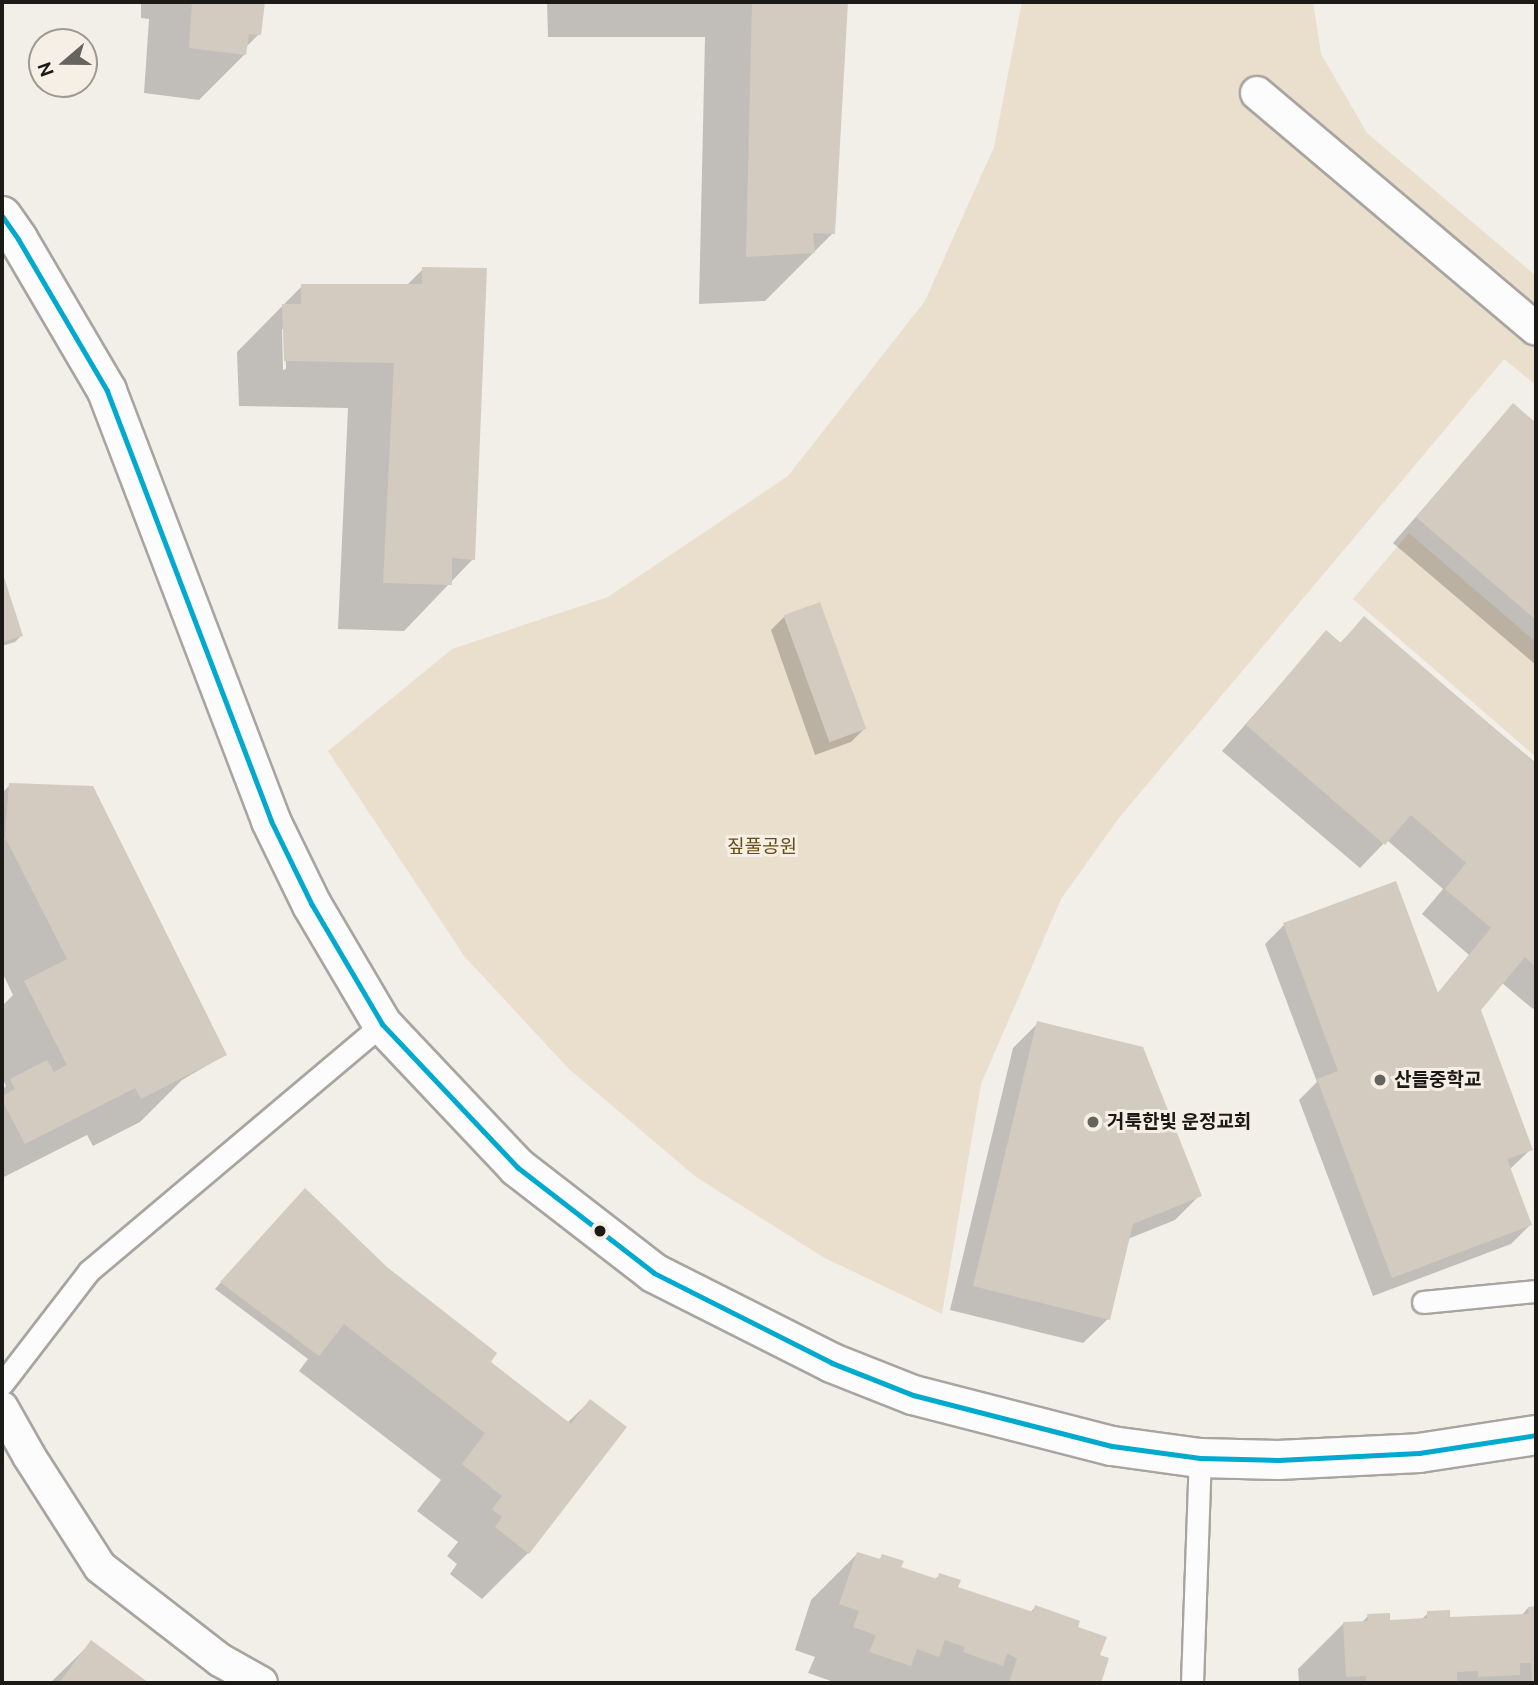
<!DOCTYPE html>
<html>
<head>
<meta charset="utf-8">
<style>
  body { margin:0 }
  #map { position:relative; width:1538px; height:1685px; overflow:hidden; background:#f2eee8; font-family:Ubuntu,"Noto Sans KR",sans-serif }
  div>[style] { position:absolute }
  .green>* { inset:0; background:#eadecc }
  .shadow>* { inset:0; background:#0003 }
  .building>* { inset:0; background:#d3cbc0; transform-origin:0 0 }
  .roads { filter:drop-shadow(2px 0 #a8a5a1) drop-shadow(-2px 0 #a8a5a1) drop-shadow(0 2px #a8a5a1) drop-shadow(0 -2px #a8a5a1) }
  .service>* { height:21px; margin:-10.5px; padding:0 10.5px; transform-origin:10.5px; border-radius:10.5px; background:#fdfcfc }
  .pedestrian>* { height:32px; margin:-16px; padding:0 16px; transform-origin:16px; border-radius:16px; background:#fdfcfc }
  .minor>* { height:38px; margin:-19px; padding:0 19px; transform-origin:19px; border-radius:19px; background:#fdfcfc }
  .bus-1>* { height:5px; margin:-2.5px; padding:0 2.5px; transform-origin:2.5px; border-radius:2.5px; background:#00a9ce }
  .dots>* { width:19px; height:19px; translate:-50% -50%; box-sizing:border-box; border:4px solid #f5efe5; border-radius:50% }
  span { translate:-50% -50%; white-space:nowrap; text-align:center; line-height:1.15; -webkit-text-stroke:6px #f5efe5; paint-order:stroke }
  .park-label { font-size:19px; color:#684b17 }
  .poi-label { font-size:19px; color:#1c1a17; font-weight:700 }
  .left { translate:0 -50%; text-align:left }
  .frame { position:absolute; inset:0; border:4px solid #1c1a17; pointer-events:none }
  .north { position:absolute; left:28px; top:28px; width:70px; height:70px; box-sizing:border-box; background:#f5efe5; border:2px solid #9e9a93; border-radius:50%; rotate:250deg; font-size:19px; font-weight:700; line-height:28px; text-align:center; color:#1c1a17 }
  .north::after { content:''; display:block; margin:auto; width:24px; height:32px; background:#676460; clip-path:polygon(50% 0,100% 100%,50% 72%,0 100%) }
</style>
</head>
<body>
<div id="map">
  <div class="green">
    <div style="clip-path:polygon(1022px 2px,1313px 2px,1321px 54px,1367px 133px,1536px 276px,1536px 385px,1504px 359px,1118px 819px,1061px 899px,981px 1084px,942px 1314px,823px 1257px,696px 1177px,569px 1069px,465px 957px,328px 751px,452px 649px,608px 597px,788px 476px,925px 301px,994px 147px)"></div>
    <div style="clip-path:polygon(1409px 533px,1536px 642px,1536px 757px,1353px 599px)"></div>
  </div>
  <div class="shadow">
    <div style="clip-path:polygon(107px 2px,263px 2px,259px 34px,245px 48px,245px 54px,199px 100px,144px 93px,149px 19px,141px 18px,141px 3px)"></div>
    <div style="clip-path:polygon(547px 2px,846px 2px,833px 233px,765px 301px,699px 304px,705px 37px,548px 37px)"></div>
    <div style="clip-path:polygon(evenodd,423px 269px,473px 559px,404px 631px,338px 629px,348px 408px,239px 406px,237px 352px,302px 286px,407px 285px,423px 269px,282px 329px,285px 329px,286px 369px,283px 370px,282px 329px)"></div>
    <div style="clip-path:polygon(1513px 406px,1536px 426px,1536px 665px,1393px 543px)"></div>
    <div style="clip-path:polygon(2px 575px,21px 636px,15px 642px,2px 646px)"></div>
    <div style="clip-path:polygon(819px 604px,864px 729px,851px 742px,815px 755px,771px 630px,784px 617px)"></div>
    <div style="clip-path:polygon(1364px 619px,1536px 763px,1536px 1006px,1533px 1009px,1502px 983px,1479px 1009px,1531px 1149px,1509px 1170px,1530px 1225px,1511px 1244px,1373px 1296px,1299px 1100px,1317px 1082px,1265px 944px,1284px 925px,1437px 994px,1469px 955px,1422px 914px,1443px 889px,1387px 840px,1360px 868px,1222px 751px,1326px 633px,1339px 644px)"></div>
    <div style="clip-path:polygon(10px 785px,225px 1055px,182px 1080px,140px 1122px,93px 1146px,87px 1135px,2px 1178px,2px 1090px,6px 1086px,2px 1077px,2px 1006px,13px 995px,2px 972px,2px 843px,5px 839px,2px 840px,2px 817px,4px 791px)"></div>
    <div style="clip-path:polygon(1038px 1023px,1200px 1195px,1175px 1220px,1128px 1239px,1108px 1319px,1083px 1343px,950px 1310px,1013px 1048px)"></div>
    <div style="clip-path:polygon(299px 1196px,488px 1362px,567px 1423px,590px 1401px,528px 1553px,482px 1599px,450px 1574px,457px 1564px,447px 1556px,458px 1542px,417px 1511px,441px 1480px,299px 1371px,308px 1359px,215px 1289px)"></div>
    <div style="clip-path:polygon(857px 1554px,878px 1560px,883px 1556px,899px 1569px,934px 1580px,940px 1575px,956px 1588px,1030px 1613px,1035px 1607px,1076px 1628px,1098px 1656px,1107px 1659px,1099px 1683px,830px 1683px,831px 1681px,808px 1673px,815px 1657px,795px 1650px,811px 1600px)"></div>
    <div style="clip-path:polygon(1528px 1608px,1536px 1608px,1536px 1683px,1299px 1683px,1298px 1669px,1344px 1623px,1361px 1623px,1368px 1616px,1389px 1622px,1421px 1620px,1428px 1613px,1448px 1619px,1521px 1616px)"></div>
    <div style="clip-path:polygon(91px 1643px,146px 1683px,50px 1683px)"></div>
  </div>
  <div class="building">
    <div style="clip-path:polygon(192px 2px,265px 2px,261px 35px,249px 34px,246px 55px,189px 48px)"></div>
    <div style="clip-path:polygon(752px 2px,848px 2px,835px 234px,813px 233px,815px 253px,746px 257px)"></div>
    <div style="clip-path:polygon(422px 267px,487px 268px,475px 560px,452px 558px,452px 585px,383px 583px,394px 363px,284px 361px,282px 304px,301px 304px,301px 284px,422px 284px)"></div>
    <div style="clip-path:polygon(1513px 403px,1536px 423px,1536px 620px,1416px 517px)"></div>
    <div style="clip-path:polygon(2px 571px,23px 636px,2px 642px)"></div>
    <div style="left:820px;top:602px;width:135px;height:39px;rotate:70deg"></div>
    <div style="clip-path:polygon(1364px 616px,1536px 764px,1536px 967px,1525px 957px,1481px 1010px,1533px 1150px,1507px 1159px,1532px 1225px,1392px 1278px,1317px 1079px,1338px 1071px,1283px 923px,1396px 881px,1438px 993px,1491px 928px,1445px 889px,1466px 863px,1411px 815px,1385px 845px,1246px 725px,1326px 630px,1341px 643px)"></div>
    <div style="clip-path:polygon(9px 783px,93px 786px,227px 1055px,141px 1099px,135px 1088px,25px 1144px,2px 1100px,2px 1096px,15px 1089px,10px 1079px,47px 1060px,54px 1072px,67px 1065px,24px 981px,67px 959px,5px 837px)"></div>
    <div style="clip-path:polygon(1037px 1021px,1143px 1047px,1202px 1196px,1133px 1224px,1110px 1320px,973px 1286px)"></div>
    <div style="clip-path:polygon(305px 1188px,387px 1267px,497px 1353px,491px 1362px,571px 1424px,590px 1399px,627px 1427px,529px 1554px,495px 1527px,502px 1517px,492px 1509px,502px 1496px,462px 1464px,485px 1433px,344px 1324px,319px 1356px,220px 1282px)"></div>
    <div style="clip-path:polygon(857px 1552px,880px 1559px,882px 1554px,904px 1561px,901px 1567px,937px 1579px,939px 1573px,961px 1580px,958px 1587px,1033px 1612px,1035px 1605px,1080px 1621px,1078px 1627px,1107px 1637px,1100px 1655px,1109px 1658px,1101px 1683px,1009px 1683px,1017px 1658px,1007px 1654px,1003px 1666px,963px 1652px,965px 1647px,945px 1640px,939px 1657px,917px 1649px,911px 1666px,869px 1652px,876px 1635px,853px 1627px,859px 1611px,839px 1604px)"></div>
    <div style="clip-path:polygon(1536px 1606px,1536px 1683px,1532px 1683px,1531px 1663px,1520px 1663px,1520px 1675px,1478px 1677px,1478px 1671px,1457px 1672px,1457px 1683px,1366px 1683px,1366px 1676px,1346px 1677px,1343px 1622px,1368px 1621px,1367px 1614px,1390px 1613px,1390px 1620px,1427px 1618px,1427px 1611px,1450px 1610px,1450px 1617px,1529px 1614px,1528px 1607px)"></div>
    <div style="clip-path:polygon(91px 1640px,149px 1683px,59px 1683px)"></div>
  </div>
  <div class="roads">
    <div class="service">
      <div style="left:1423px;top:1302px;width:114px;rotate:-5.6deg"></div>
      <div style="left:2px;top:1384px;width:143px;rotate:-52.4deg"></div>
      <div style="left:89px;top:1271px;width:383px;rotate:-40.1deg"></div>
      <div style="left:1192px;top:1683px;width:225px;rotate:-88deg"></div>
    </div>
    <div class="pedestrian">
      <div style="left:1257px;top:93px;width:365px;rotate:40.2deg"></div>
      <div style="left:2px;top:1408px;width:55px;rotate:60.6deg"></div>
      <div style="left:29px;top:1456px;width:132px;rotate:57.4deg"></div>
      <div style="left:100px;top:1567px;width:152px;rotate:37.8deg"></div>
      <div style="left:220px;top:1660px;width:47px;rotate:29.3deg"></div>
    </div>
    <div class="minor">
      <div style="left:2px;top:216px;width:28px;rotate:55deg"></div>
      <div style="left:18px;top:239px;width:176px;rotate:59.6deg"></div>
      <div style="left:107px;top:391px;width:460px;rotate:69.1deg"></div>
      <div style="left:271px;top:821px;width:93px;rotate:64deg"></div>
      <div style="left:312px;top:905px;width:138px;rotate:59.5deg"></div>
      <div style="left:382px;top:1024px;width:197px;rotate:46.6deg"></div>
      <div style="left:517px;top:1167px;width:173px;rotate:37.7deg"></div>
      <div style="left:654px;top:1273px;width:199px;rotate:26.8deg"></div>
      <div style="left:832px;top:1363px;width:87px;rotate:21.6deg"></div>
      <div style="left:913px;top:1395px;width:205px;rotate:14.4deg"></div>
      <div style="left:1112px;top:1446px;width:89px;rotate:7.8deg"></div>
      <div style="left:1200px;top:1458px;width:78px;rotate:1.5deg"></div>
      <div style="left:1278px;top:1460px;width:141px;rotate:-2.8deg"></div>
      <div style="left:1419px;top:1453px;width:118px;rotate:-8.7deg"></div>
    </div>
  </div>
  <div class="bus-1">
    <div style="left:2px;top:216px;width:28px;rotate:55deg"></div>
    <div style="left:18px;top:239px;width:176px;rotate:59.6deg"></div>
    <div style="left:107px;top:391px;width:460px;rotate:69.1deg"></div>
    <div style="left:271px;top:821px;width:93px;rotate:64deg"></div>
    <div style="left:312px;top:905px;width:138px;rotate:59.5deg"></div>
    <div style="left:382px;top:1024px;width:197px;rotate:46.6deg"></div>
    <div style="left:517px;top:1167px;width:173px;rotate:37.7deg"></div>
    <div style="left:654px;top:1273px;width:199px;rotate:26.8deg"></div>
    <div style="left:832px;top:1363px;width:87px;rotate:21.6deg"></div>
    <div style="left:913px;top:1395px;width:205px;rotate:14.4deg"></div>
    <div style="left:1112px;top:1446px;width:89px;rotate:7.8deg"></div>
    <div style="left:1200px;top:1458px;width:78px;rotate:1.5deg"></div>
    <div style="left:1278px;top:1460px;width:141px;rotate:-2.8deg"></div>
    <div style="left:1419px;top:1453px;width:118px;rotate:-8.7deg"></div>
  </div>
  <div class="dots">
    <div style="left:1380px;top:1080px;background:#676460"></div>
    <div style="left:1093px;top:1122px;background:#676460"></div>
    <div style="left:600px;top:1231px;background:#1c1a17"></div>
  </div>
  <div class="park-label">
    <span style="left:762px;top:847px">짚풀공원</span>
  </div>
  <div class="poi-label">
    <span class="left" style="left:1394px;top:1080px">산들중학교</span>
    <span class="left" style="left:1107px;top:1122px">거룩한빛 운정교회</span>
  </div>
  <div class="frame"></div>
  <div class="north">N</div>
</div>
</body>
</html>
